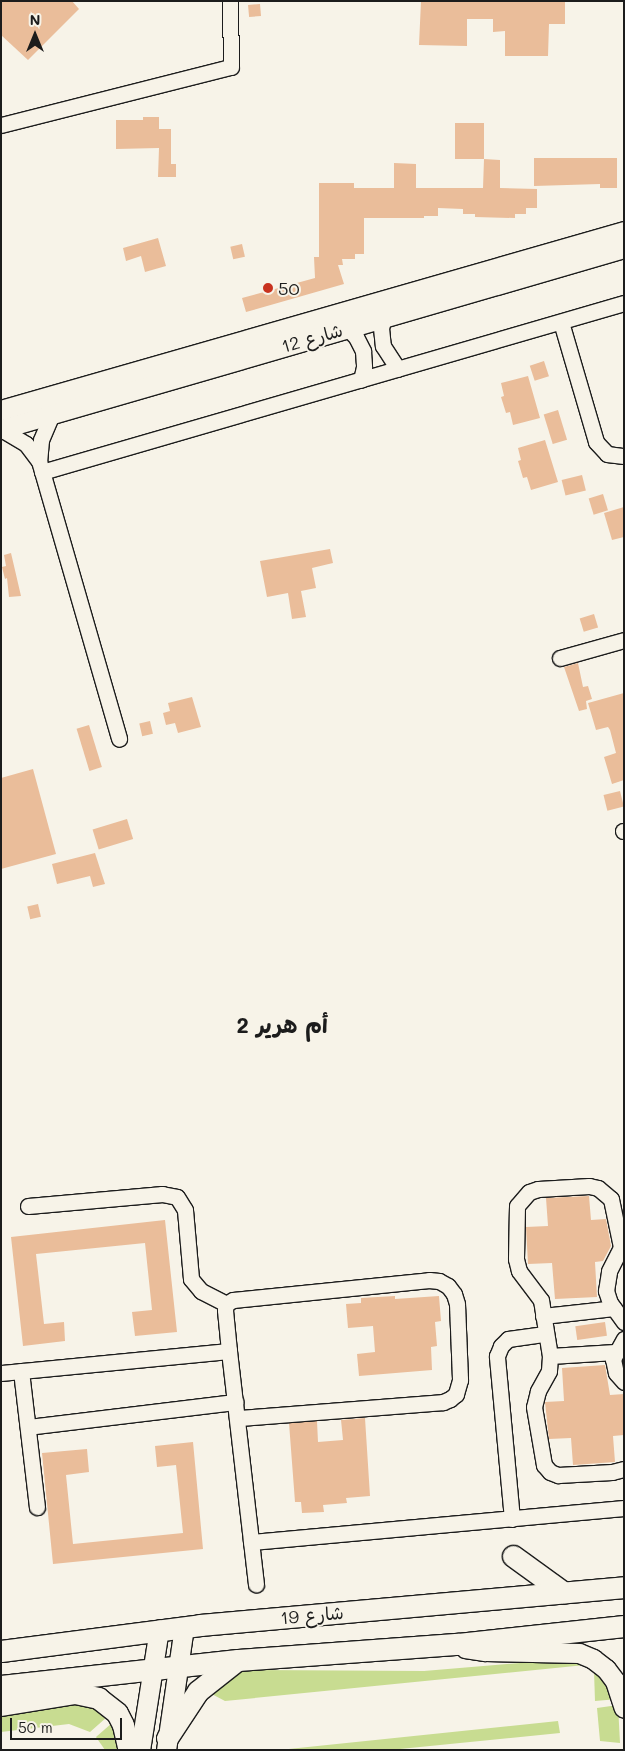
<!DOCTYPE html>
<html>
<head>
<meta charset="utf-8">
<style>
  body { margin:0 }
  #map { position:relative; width:625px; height:1751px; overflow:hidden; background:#f7f3e8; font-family:Mali,"Playpen Sans Arabic",sans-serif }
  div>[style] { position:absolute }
  .green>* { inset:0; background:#c8dc91 }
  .building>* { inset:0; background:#eabd9a; transform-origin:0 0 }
  .roads { filter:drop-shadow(1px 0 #1c1c1c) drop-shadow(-1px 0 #1c1c1c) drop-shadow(0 1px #1c1c1c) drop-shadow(0 -1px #1c1c1c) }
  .minor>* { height:15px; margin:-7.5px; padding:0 7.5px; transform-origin:7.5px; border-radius:7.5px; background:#f7f3e8 }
  .tertiary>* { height:19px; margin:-9.5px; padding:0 9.5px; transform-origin:9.5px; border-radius:9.5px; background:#f7f3e8 }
  .secondary>* { height:21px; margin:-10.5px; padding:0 10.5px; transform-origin:10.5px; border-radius:10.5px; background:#f7f3e8 }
  .dots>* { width:14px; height:14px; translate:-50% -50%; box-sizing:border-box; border:2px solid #f7f3e8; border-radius:50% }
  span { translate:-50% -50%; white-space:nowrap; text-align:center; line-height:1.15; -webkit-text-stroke:4px #f7f3e8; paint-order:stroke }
  .poi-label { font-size:18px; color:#1c1c1c }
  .left { translate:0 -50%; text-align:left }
  .street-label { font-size:18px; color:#1c1c1c }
  .district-label { font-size:22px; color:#1c1c1c; font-weight:700 }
  .frame { position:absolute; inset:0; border:2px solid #1c1c1c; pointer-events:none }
  .north { position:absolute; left:10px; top:10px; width:50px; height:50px; -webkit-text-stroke:4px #f7f3e8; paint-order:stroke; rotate:0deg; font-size:14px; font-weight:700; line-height:20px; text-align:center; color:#1c1c1c }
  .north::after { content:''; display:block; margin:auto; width:18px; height:22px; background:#1c1c1c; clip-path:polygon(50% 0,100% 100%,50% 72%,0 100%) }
  .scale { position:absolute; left:10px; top:1718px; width:112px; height:22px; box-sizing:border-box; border:2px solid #1c1c1c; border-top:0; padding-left:6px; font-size:15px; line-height:18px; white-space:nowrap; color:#1c1c1c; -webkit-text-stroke:4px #f7f3e8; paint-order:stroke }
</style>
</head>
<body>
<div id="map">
  <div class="green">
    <div style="clip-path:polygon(567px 1659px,585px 1665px,225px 1701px,206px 1691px,228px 1675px,244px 1670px,424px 1671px)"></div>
    <div style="clip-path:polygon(594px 1671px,602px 1678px,618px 1699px,595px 1701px)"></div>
    <div style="clip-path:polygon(58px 1700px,87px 1703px,107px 1717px,90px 1732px,69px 1724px,1px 1732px,1px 1708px)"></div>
    <div style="clip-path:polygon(618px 1705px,620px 1743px,600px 1741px,597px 1708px)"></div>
    <div style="clip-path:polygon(558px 1721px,560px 1733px,390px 1750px,279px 1750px)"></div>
    <div style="clip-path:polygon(112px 1723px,124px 1750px,105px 1750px,96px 1737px)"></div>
  </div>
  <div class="building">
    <div style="clip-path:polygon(1px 1px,72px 1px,79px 9px,28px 60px,1px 35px)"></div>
    <div style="clip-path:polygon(421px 1px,565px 1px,565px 24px,549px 24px,548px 56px,505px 56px,505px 31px,493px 32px,493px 19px,467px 19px,467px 46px,419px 45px)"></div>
    <div style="left:260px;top:4px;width:12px;height:12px;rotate:85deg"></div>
    <div style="clip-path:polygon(143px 117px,159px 117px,159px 129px,171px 129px,171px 164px,176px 164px,176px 177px,158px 177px,159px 148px,116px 149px,116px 120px,143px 120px)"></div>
    <div style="left:455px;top:123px;width:29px;height:36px"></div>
    <div style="clip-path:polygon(534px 158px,617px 158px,617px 188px,600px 188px,600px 184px,534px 186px)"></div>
    <div style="clip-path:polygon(484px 159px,500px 160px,500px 188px,537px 189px,537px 208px,526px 208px,526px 214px,515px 214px,515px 218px,475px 217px,475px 214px,463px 214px,463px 209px,438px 208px,438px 216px,424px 216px,424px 218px,364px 218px,364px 254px,355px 254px,355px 259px,342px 259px,343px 265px,338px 265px,344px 284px,246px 312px,242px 298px,315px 278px,314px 257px,319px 257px,319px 183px,354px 183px,354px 188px,394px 188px,394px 163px,416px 164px,416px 188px,483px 188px)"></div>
    <div style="clip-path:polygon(158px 238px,166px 266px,145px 272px,141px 256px,126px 261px,123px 248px)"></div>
    <div style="left:242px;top:244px;width:13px;height:12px;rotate:77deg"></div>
    <div style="left:544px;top:361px;width:16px;height:15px;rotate:72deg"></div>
    <div style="clip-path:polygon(528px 376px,540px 418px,513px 425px,510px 412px,506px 413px,501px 397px,504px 396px,501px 383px)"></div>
    <div style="left:558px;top:410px;width:31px;height:15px;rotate:73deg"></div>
    <div style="clip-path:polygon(545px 440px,558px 482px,531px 490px,527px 477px,523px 478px,518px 461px,521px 460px,518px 448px)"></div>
    <div style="left:582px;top:475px;width:16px;height:21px;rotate:76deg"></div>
    <div style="left:603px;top:494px;width:17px;height:15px;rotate:73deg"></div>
    <div style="clip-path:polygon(624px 507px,624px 537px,612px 540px,604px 513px)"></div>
    <div style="clip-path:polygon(330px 549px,333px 563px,312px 568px,316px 588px,301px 591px,306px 617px,292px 619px,288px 593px,267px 597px,260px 561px)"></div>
    <div style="clip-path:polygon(11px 553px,21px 596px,9px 597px,7px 578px,5px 579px,2px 567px,6px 566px,4px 555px)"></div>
    <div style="left:594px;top:614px;width:14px;height:15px;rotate:73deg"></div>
    <div style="clip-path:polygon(578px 663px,583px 687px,588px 686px,592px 699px,586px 701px,587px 709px,579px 711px,564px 667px)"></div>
    <div style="clip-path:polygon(624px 693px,624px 780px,612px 784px,604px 757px,616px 753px,610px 730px,608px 727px,596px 730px,588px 703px)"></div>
    <div style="clip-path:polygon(192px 697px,201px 727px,178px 733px,175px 723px,166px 725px,163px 713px,170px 711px,168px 703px)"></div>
    <div style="left:150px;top:721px;width:13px;height:11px;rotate:77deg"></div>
    <div style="left:89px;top:725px;width:44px;height:13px;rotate:73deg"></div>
    <div style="clip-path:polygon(33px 769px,56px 854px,1px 869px,1px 778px)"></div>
    <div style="left:620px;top:791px;width:16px;height:17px;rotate:76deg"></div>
    <div style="left:127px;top:819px;width:21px;height:36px;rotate:73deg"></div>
    <div style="clip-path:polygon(95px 853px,105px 884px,93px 887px,90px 876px,57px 884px,52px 864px)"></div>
    <div style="left:38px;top:904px;width:13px;height:11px;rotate:77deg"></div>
    <div style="clip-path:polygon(589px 1196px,591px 1220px,606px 1219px,611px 1246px,603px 1261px,595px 1262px,597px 1297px,555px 1299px,552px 1263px,528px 1264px,526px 1227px,548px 1226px,546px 1198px)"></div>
    <div style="clip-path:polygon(165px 1220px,177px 1332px,135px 1336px,132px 1312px,152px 1310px,145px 1243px,36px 1254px,44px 1324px,64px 1322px,65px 1341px,23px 1346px,11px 1237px)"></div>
    <div style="clip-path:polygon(395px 1296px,395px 1299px,439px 1296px,441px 1321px,435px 1322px,437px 1346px,431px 1347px,432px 1370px,359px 1376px,357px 1354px,375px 1352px,373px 1326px,348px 1328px,346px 1304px,361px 1303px,361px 1298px)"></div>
    <div style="left:605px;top:1322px;width:14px;height:30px;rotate:82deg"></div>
    <div style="clip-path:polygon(605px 1365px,610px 1395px,624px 1394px,624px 1435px,613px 1436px,615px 1462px,573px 1465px,571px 1438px,549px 1439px,545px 1402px,564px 1401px,562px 1368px)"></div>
    <div style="clip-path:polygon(365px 1418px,370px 1496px,346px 1498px,347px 1503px,323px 1505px,324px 1512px,302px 1513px,301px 1502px,295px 1502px,289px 1423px,317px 1421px,318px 1442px,343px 1440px,341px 1420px)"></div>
    <div style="clip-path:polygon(193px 1442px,203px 1549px,53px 1564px,42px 1453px,87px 1449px,89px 1472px,66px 1475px,73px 1544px,183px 1533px,176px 1465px,157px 1467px,155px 1446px)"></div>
  </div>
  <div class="roads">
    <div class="minor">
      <div style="left:1px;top:125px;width:237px;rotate:-14.2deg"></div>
      <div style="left:231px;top:67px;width:66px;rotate:-90.9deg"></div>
      <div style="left:384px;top:318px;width:10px;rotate:107deg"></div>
      <div style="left:381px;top:328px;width:18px;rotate:84deg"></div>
      <div style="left:383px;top:346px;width:27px;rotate:57deg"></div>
      <div style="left:561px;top:322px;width:125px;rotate:73.7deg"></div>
      <div style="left:596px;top:442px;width:16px;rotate:47deg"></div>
      <div style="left:607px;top:454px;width:17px;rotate:7deg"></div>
      <div style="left:347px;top:328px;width:13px;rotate:45deg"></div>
      <div style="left:356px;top:337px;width:16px;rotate:63deg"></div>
      <div style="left:363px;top:351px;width:16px;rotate:86deg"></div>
      <div style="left:364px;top:367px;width:13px;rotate:103deg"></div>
      <div style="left:52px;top:414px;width:28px;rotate:113deg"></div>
      <div style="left:41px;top:440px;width:21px;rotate:95deg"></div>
      <div style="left:39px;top:461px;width:289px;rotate:73.9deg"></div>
      <div style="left:1px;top:429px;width:29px;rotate:31deg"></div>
      <div style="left:26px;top:444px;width:21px;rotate:53deg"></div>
      <div style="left:42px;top:472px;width:606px;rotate:-16.19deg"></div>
      <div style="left:560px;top:658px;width:66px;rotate:-15.7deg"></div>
      <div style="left:623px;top:831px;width:1px"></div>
      <div style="left:28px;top:1206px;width:135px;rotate:-5.1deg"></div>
      <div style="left:162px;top:1194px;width:15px;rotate:11deg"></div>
      <div style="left:177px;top:1197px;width:15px;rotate:58deg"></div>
      <div style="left:185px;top:1210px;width:69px;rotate:85deg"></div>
      <div style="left:191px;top:1279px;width:16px;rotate:50deg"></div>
      <div style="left:201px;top:1291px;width:28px;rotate:27deg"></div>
      <div style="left:543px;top:1316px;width:71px;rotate:-6.4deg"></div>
      <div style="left:624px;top:1322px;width:24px;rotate:-126deg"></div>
      <div style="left:610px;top:1303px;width:13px;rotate:-108deg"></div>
      <div style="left:606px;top:1291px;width:20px;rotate:-81deg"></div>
      <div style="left:609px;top:1271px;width:27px;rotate:-63deg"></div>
      <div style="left:621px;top:1247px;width:49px;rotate:-101.8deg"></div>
      <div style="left:611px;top:1199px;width:17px;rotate:-140deg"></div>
      <div style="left:598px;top:1188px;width:9px;rotate:-167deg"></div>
      <div style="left:589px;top:1186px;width:51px;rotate:176.6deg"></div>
      <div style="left:538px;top:1189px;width:9px;rotate:162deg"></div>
      <div style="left:529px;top:1192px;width:18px;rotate:131deg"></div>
      <div style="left:517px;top:1206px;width:53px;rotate:91.1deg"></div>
      <div style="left:516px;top:1259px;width:12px;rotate:76deg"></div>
      <div style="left:519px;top:1271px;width:36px;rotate:53deg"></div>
      <div style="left:541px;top:1300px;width:57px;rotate:80.9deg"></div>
      <div style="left:550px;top:1356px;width:15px;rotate:94deg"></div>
      <div style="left:549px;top:1371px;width:23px;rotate:119deg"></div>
      <div style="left:538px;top:1391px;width:16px;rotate:104deg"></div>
      <div style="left:534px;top:1407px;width:59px;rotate:80.2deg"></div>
      <div style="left:544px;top:1465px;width:9px;rotate:49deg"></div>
      <div style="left:550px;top:1472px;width:9px;rotate:21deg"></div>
      <div style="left:558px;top:1475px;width:54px;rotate:-3.2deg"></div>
      <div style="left:612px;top:1472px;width:12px;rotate:-14deg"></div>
      <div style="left:624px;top:1339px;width:23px;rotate:119deg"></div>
      <div style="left:613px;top:1359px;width:14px;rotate:78deg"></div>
      <div style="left:616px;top:1373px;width:12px;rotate:48deg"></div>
      <div style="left:229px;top:1351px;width:41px;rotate:-95.6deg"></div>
      <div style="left:225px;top:1310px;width:6px;rotate:-81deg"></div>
      <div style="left:226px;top:1304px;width:8px;rotate:-30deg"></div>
      <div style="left:233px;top:1300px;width:197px;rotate:-5.8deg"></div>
      <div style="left:429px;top:1280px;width:10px;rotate:6deg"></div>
      <div style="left:439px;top:1281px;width:10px;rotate:29deg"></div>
      <div style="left:448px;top:1286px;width:10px;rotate:53deg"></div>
      <div style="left:454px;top:1294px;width:10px;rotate:73deg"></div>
      <div style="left:457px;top:1304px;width:76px;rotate:87.7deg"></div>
      <div style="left:460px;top:1380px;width:15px;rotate:106deg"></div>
      <div style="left:456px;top:1394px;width:8px;rotate:140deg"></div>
      <div style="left:450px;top:1399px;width:8px;rotate:157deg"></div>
      <div style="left:443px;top:1402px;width:206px;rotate:175.5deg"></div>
      <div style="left:550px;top:1356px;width:65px;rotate:-3.5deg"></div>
      <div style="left:21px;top:1371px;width:137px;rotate:83.3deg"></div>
      <div style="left:1px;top:1373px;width:229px;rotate:-5.5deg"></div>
      <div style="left:229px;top:1351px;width:235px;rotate:83.4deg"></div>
      <div style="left:28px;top:1427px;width:209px;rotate:-6.9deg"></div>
      <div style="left:512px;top:1519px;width:164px;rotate:-95.3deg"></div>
      <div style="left:497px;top:1356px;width:11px;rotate:-68deg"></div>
      <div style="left:501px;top:1346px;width:10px;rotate:-45deg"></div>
      <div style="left:508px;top:1339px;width:37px;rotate:-8deg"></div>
      <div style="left:251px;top:1542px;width:375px;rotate:-5.2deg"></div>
    </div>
    <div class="tertiary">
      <div style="left:1px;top:410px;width:648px;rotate:-16.03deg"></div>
      <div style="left:1px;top:429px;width:649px;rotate:-16.2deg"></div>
      <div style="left:465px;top:1648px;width:20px;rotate:9deg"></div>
      <div style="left:485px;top:1651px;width:94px;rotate:1.2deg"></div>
      <div style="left:579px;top:1653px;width:15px;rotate:23deg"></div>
      <div style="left:593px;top:1659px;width:16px;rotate:38deg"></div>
      <div style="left:606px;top:1669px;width:15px;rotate:53deg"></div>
      <div style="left:615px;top:1681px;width:28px;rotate:72deg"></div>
      <div style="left:140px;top:1750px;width:122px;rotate:-81.1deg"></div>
      <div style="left:166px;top:1750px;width:124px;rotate:-81.7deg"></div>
    </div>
    <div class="secondary">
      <div style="left:513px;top:1556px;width:62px;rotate:35.8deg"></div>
      <div style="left:1px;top:1651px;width:201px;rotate:-7.4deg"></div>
      <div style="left:200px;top:1625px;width:426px;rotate:-5.1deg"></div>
      <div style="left:1px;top:1686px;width:238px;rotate:-6.3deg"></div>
      <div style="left:238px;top:1660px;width:221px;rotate:-4.2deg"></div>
      <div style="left:458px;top:1644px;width:167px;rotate:-6.2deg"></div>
      <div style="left:1px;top:1705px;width:75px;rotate:-9.2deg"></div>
      <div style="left:75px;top:1693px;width:24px;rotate:12deg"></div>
      <div style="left:98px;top:1698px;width:24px;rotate:38deg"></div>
      <div style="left:117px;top:1713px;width:13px;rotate:63deg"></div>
      <div style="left:123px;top:1725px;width:26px;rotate:77deg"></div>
      <div style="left:167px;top:1738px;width:56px;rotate:-56.6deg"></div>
      <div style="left:198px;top:1691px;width:48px;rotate:-38.3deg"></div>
    </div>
  </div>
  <div class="dots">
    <div style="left:268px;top:288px;background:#c8321e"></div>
  </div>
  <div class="poi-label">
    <span class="left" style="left:278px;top:288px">50</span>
  </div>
  <div class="street-label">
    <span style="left:312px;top:338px;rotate:-16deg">شارع 12</span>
    <span style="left:312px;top:1615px;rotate:-5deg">شارع 19</span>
  </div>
  <div class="district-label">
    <span style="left:282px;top:1025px">أم هرير 2</span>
  </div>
  <div class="frame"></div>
  <div class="north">N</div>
  <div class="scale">50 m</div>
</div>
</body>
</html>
